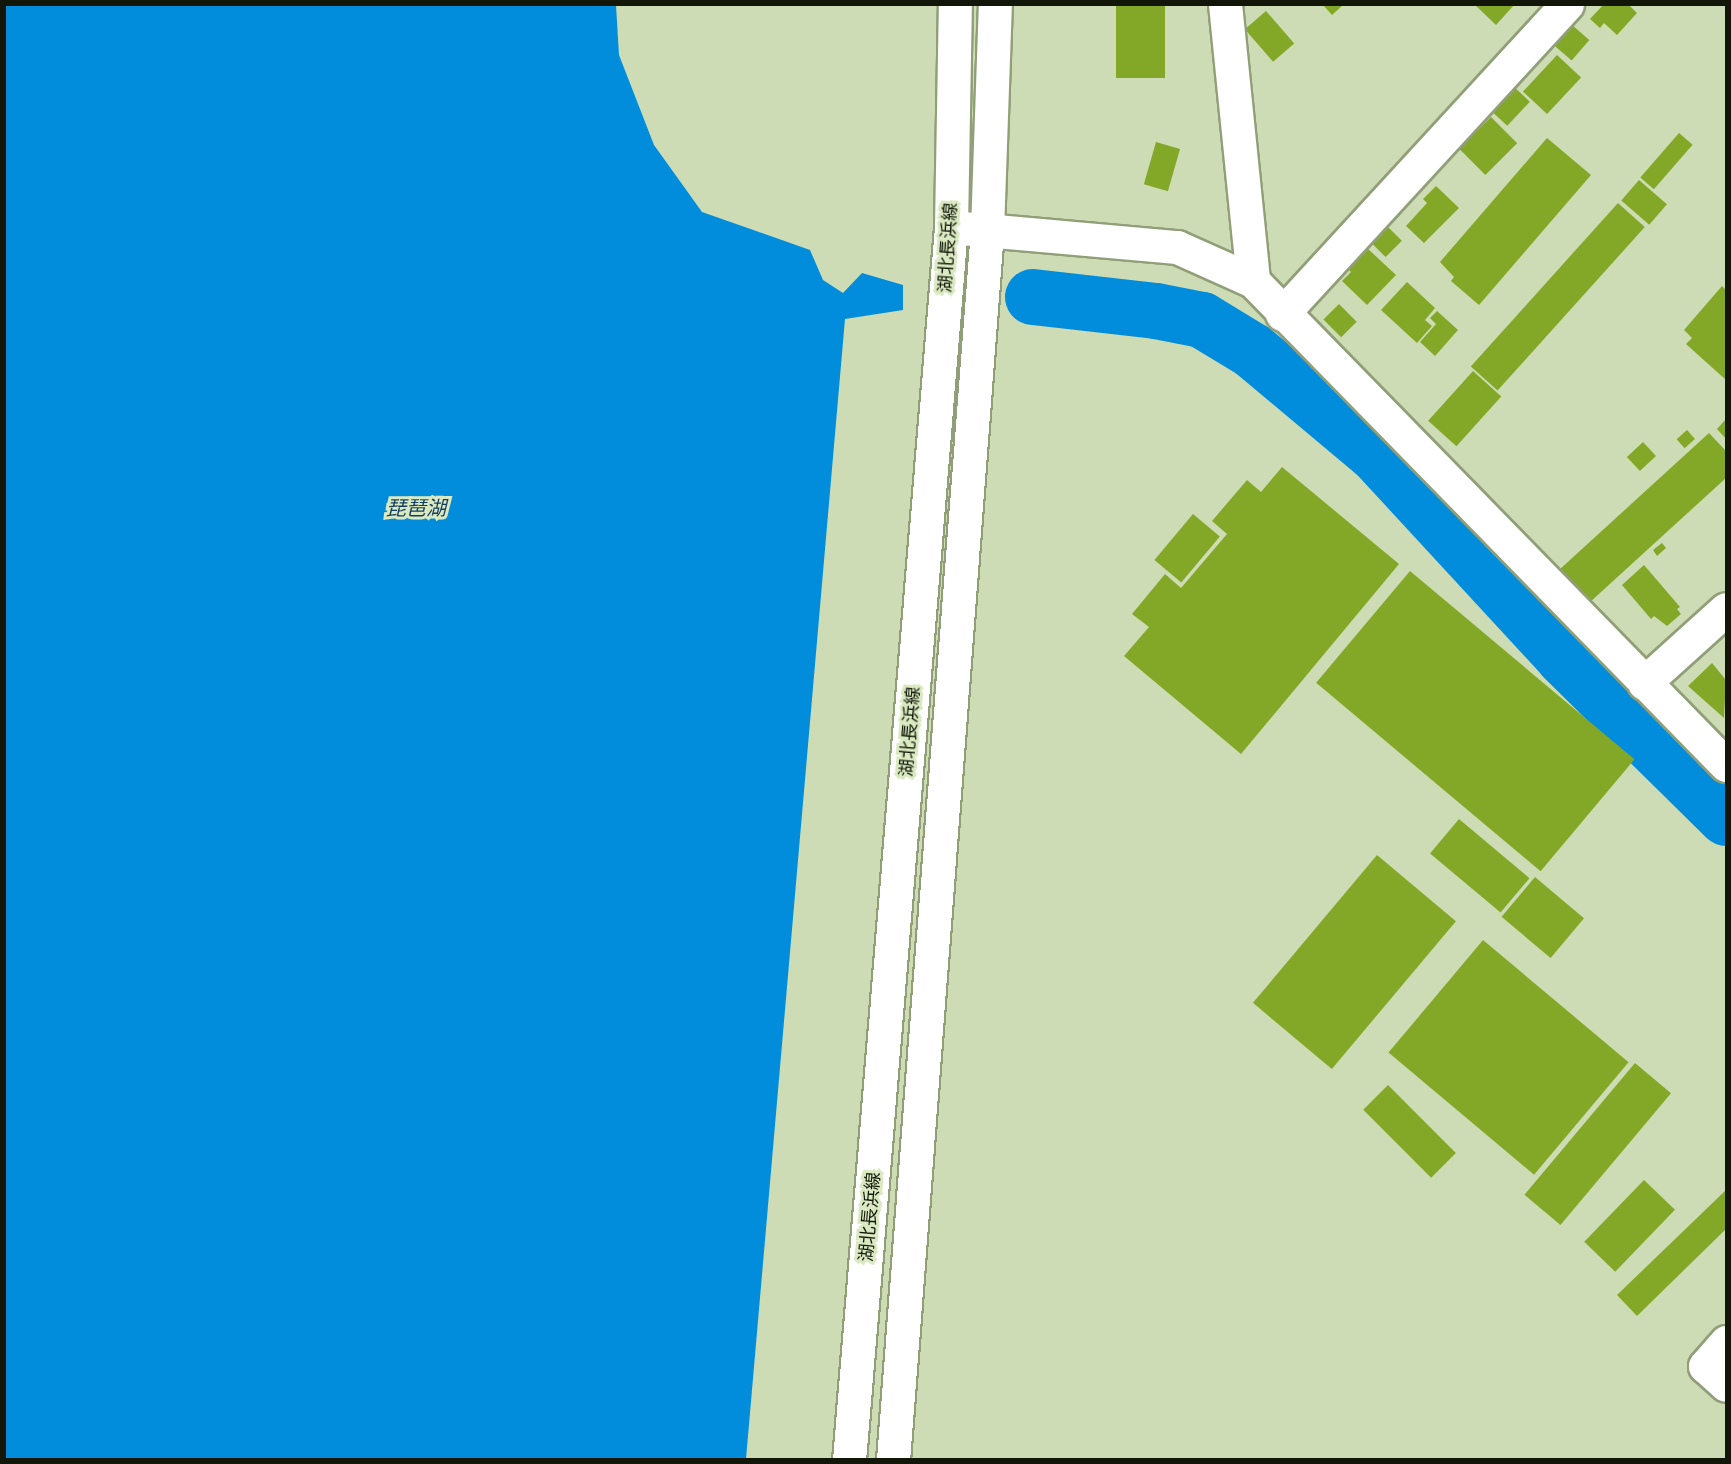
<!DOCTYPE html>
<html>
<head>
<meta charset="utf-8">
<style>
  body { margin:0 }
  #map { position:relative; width:1731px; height:1464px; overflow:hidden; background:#cddcb4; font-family:Arial,"Noto Sans JP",sans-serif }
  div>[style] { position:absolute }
  .water>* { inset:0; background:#018ddc }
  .river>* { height:56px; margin:-28px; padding:0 28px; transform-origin:28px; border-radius:28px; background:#018ddc }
  .building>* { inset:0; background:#83a827; transform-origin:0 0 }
  .roads { filter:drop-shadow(2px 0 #919f79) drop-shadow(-2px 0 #919f79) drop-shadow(0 2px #919f79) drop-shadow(0 -2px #919f79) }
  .minor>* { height:33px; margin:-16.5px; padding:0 16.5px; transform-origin:16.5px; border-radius:16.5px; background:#fff }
  .secondary>* { height:33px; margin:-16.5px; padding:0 16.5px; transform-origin:16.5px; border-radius:16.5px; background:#fff }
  span { translate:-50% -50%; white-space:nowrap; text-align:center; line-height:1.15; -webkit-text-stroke:6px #dae9c1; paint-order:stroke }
  .street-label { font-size:18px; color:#111608 }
  .water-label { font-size:20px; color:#113d5e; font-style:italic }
  .frame { position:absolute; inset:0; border:6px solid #111608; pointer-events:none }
</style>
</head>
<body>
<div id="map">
  <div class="water">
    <div style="clip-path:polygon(5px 4px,616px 5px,619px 55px,654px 145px,702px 212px,810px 250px,823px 280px,843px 293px,862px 273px,903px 285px,903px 310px,845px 319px,746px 1459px,5px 1459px)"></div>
  </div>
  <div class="river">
    <div style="left:1033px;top:297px;width:124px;rotate:6.5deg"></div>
    <div style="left:1156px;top:311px;width:47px;rotate:11.1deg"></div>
    <div style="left:1202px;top:320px;width:60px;rotate:31.3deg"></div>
    <div style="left:1253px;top:351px;width:162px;rotate:40deg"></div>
    <div style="left:1377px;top:455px;width:276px;rotate:47.3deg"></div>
    <div style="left:1564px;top:658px;width:228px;rotate:44.6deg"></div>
  </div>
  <div class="building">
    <div style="left:1116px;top:4px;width:49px;height:74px"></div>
    <div style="clip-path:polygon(1322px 4px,1344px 4px,1332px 15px)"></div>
    <div style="clip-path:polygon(1474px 4px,1515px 4px,1496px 25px)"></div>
    <div style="clip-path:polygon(1604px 4px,1628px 4px,1637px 13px,1617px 35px,1604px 23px,1600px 28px,1590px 19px)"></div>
    <div style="left:1266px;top:11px;width:43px;height:28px;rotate:49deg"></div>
    <div style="left:1572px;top:25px;width:23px;height:27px;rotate:41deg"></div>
    <div style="left:1557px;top:55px;width:33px;height:50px;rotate:43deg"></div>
    <div style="left:1513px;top:86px;width:23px;height:33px;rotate:43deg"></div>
    <div style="left:1491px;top:117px;width:37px;height:45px;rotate:45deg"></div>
    <div style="left:1679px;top:133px;width:18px;height:59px;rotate:41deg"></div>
    <div style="clip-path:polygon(1547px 138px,1591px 175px,1479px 305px,1451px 281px,1454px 277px,1440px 262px)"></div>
    <div style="left:1156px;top:142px;width:25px;height:44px;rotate:16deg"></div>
    <div style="left:1639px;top:180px;width:37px;height:27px;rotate:41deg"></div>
    <div style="clip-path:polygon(1436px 186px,1459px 208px,1424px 243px,1406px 226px,1427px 203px,1423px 199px)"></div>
    <div style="left:1618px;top:203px;width:36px;height:220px;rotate:42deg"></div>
    <div style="left:1387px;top:226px;width:21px;height:23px;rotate:45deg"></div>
    <div style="clip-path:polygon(1367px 248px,1396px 275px,1367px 305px,1342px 281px,1351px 272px,1347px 268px)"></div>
    <div style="clip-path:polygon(1407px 282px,1435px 308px,1425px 320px,1432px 326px,1417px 343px,1381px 310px)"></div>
    <div style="clip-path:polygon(1722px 286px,1726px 290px,1726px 380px,1686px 344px,1692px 338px,1684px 330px)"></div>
    <div style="left:1339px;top:304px;width:25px;height:22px;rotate:45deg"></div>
    <div style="clip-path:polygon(1437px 311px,1458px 330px,1435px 356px,1420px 342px,1436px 324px,1430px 318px)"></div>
    <div style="left:1473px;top:371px;width:38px;height:67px;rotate:42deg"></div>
    <div style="clip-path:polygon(1726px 419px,1726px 439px,1717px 429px)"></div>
    <div style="left:1687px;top:430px;width:12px;height:14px;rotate:48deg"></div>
    <div style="clip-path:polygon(1709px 433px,1726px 451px,1726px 478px,1589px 603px,1559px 570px)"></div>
    <div style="left:1643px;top:442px;width:19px;height:22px;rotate:47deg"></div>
    <div style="clip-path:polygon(1282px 467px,1399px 564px,1241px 754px,1124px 656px,1149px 627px,1132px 614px,1165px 574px,1181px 588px,1227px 534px,1212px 521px,1247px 480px,1261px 492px)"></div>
    <div style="left:1193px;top:514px;width:35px;height:60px;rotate:40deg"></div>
    <div style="clip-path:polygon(1662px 543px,1666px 548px,1657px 556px,1653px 550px)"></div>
    <div style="clip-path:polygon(1644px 565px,1680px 607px,1677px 609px,1681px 614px,1667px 626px,1654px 616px,1651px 619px,1622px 585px)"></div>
    <div style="left:1410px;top:571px;width:293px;height:146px;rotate:40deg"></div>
    <div style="clip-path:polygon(1712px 663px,1726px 680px,1724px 718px,1688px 686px)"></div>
    <div style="left:1459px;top:819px;width:92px;height:45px;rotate:40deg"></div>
    <div style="left:1377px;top:855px;width:103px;height:193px;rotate:40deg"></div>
    <div style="left:1535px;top:877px;width:64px;height:52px;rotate:40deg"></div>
    <div style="left:1483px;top:940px;width:190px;height:147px;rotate:40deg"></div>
    <div style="left:1635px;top:1063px;width:47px;height:172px;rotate:40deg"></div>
    <div style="left:1388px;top:1085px;width:96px;height:35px;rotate:45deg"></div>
    <div style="left:1644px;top:1180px;width:43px;height:86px;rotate:44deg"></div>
    <div style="clip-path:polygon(1726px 1190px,1726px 1229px,1637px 1316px,1617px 1295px)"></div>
  </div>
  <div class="roads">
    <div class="minor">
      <div style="left:1225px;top:4px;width:278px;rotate:84.2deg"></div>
      <div style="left:951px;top:227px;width:227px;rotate:5.1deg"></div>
      <div style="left:1177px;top:247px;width:83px;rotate:24.1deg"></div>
      <div style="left:1253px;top:281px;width:677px;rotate:45.66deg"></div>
      <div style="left:1282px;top:314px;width:421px;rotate:-47.4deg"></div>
      <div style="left:1644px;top:683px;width:110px;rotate:-42.1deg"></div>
      <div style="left:1726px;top:1342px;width:32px;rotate:131deg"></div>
      <div style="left:1705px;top:1366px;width:28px;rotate:42deg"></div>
    </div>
    <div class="secondary">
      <div style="left:849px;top:1460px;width:1237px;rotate:-85.27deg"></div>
      <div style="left:951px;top:227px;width:223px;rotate:-89deg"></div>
      <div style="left:893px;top:1460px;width:1234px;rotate:-85.63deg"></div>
      <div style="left:987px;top:230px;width:226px;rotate:-88deg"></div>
    </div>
  </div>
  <div class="street-label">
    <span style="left:948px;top:248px;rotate:-86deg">湖北長浜線</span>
    <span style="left:910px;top:732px;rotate:-85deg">湖北長浜線</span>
    <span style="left:870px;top:1217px;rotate:-85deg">湖北長浜線</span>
  </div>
  <div class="water-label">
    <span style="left:416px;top:508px">琵琶湖</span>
  </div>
  <div class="frame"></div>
</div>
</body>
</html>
